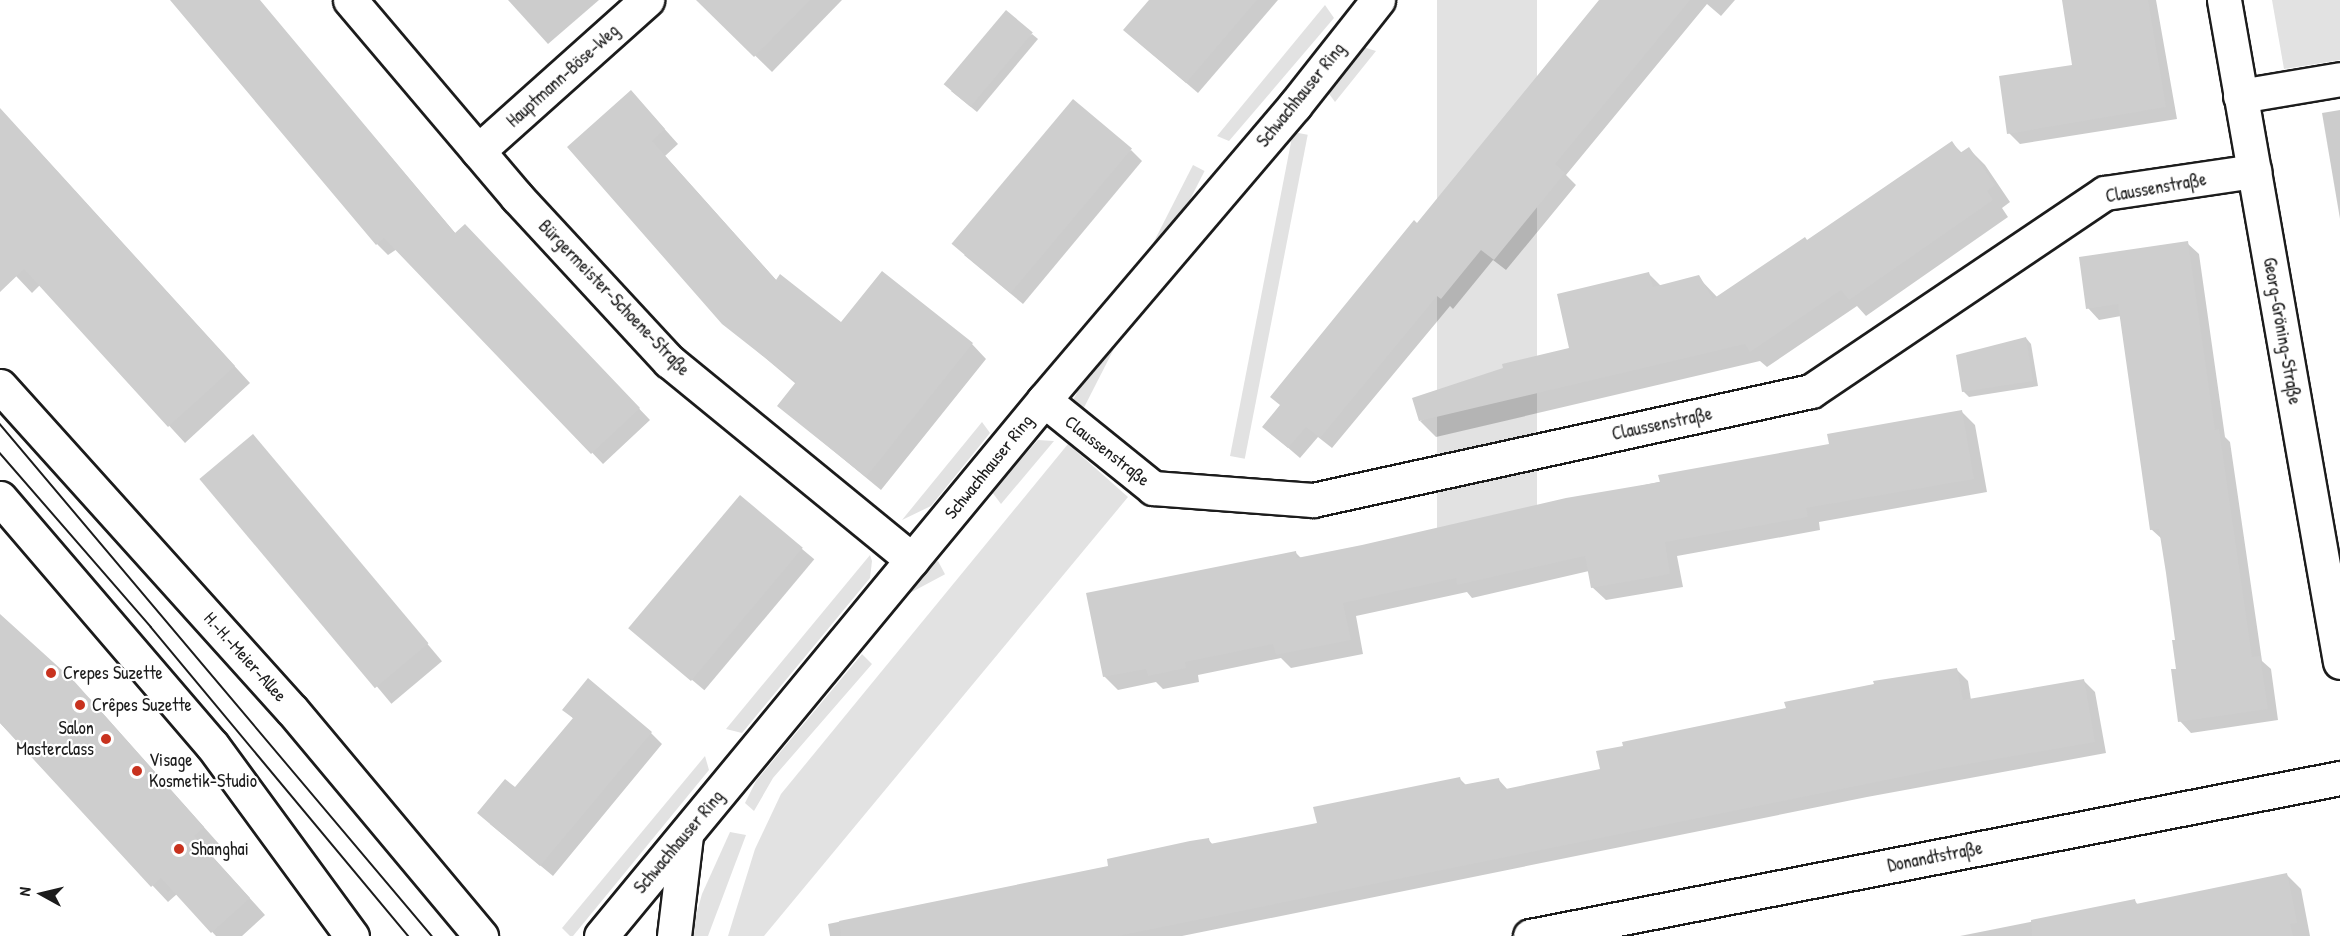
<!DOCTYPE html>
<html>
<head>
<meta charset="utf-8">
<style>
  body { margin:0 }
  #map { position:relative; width:2340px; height:936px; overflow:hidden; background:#fff; font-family:"Patrick Hand",sans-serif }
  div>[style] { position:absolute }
  .green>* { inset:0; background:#e2e2e2; transform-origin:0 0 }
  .shadow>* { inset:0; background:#0003; transform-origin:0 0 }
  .building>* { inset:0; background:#cecece; transform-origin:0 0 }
  .roads { filter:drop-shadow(2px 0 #1c1c1c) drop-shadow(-2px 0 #1c1c1c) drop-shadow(0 2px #1c1c1c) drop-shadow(0 -2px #1c1c1c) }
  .minor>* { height:33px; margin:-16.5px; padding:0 16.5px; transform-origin:16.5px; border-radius:16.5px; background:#fff }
  .major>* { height:33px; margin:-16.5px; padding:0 16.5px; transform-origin:16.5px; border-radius:16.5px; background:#fff }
  .tram>* { height:1.5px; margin:-0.75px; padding:0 0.75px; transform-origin:0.75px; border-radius:0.75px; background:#1c1c1c }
  .dots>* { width:16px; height:16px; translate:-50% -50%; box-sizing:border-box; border:3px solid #fff; border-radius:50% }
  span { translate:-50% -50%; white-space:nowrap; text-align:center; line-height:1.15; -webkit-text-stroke:4.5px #fff; paint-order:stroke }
  .street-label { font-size:18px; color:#1c1c1c }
  .poi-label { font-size:18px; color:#1c1c1c }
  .left { translate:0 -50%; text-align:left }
  .right { translate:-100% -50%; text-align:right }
  .north { position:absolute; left:12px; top:864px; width:60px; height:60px; -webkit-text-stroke:4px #fff; paint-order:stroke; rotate:278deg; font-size:16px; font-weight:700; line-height:24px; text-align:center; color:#1c1c1c }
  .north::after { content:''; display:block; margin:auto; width:21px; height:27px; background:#1c1c1c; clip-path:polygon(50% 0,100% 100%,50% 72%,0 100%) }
</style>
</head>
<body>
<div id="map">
  <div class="green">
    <div style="left:1437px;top:0;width:100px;height:540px"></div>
    <div style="clip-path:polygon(2272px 0,2340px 0,2340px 60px,2284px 69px)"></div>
    <div style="clip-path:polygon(1325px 5px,1334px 18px,1229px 141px,1217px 136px)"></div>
    <div style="clip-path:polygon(1363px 47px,1376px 51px,1335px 102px,1327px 91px)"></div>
    <div style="left:1293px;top:132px;width:15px;height:330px;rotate:11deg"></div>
    <div style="left:1193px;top:165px;width:13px;height:281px;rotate:27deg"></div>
    <div style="clip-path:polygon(982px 422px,990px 433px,931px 506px,902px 520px)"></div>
    <div style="clip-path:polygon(1038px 440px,1054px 441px,1001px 504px,992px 492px)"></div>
    <div style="clip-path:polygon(1068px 444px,1128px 497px,764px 936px,728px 936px,755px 849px,781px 794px)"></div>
    <div style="clip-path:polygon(870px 555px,872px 561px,870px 578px,742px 733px,726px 729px)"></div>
    <div style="left:938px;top:561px;width:15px;height:93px;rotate:62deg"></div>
    <div style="clip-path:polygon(862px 654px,872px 664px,773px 778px,754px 811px,745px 803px,756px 781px)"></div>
    <div style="clip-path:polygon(705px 756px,709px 770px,573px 936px,570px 936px,562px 928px)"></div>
    <div style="clip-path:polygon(730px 832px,746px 835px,708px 936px,690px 936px,702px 894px)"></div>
  </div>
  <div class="shadow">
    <div style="clip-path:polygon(171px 0,258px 0,456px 234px,476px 237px,650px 420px,603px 464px,397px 249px,388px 255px,377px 244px)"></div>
    <div style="clip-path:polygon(508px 0,599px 0,548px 44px)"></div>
    <div style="clip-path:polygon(717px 0,842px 0,772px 72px,708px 9px)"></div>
    <div style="clip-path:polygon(1151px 0,1278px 0,1198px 93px,1137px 41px)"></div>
    <div style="clip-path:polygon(1601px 0,1735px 0,1721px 16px,1707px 4px,1566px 175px,1576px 185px,1506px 270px,1493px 260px,1453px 309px,1450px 306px,1332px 448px,1318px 437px,1300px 458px,1264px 427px,1417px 225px)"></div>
    <div style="clip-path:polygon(2063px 0,2156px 0,2177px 119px,2020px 144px,2009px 133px,2074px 66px)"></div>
    <div style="clip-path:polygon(1032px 34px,1038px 39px,977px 112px,951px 91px)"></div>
    <div style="clip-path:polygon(645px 107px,678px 144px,665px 156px,777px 281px,841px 324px,972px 344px,986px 359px,881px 490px,779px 406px,796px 384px,724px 323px,569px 148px)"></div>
    <div style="clip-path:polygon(2340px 110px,2340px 219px,2322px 113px)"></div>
    <div style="clip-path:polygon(0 127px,25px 136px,250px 383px,185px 443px,40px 285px,32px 293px,0 259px)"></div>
    <div style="clip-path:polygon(1952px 143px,1962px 153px,1969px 149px,1985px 165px,2010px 202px,2002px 208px,2008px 217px,1866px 316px,1857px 306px,1767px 367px,1760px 361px,1436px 437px,1420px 421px,1571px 349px,1649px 274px,1661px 286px,1698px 277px,1718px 298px,1807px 242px)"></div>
    <div style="clip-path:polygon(1131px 150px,1142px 161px,1023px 304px,964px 255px)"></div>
    <div style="clip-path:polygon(2187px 243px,2199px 254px,2225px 437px,2230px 442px,2262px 661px,2271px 669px,2278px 720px,2191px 733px,2180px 721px,2177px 641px,2163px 540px,2151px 529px,2121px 316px,2099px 320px,2088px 308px)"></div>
    <div style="clip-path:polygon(2026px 338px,2031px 344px,2038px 386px,1969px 397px,1963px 391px)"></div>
    <div style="clip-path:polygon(1961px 411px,1975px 425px,1987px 492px,1819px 522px,1820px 530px,1677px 556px,1683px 587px,1606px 600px,1592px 587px,1589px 571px,1472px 598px,1467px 592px,1356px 616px,1363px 654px,1291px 668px,1281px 658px,1198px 675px,1199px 682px,1163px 689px,1156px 682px,1118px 690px,1104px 676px,1295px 552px,1302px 559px,1830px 445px)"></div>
    <div style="left:253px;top:436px;width:294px;height:66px;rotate:50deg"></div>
    <div style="left:740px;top:497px;width:97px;height:171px;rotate:40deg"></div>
    <div style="clip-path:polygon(0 616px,90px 699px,219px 844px,209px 853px,265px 915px,242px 936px,216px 936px,177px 894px,168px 902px,0 723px)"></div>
    <div style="clip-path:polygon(1957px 670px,1968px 681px,1971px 700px,2083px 680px,2095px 692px,2106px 753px,1867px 797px,1182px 936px,830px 936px,828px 924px,1109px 867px,1208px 839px,1213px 845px,1318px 824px,1460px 779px,1467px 786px,1498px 779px,1508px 790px,1602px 771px,1787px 710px)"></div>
    <div style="clip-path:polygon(564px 710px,651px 733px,662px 744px,553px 876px,490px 824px,574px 719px)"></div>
    <div style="clip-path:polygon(2287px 875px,2301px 889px,2310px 936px,1960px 936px,2135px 901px,2138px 905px)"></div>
  </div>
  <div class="building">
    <div style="clip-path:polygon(170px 0,260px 0,455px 233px,465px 224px,640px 408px,591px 454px,384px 238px,376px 245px)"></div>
    <div style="clip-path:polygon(696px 0,810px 0,754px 57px)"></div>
    <div style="clip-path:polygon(1149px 0,1257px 0,1186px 83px,1123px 30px)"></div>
    <div style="clip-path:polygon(1599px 0,1690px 0,1555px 164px,1565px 173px,1494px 260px,1481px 250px,1441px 299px,1437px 296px,1320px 438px,1306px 427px,1288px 448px,1262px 427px,1280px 405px,1270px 397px,1414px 220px,1417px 223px)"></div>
    <div style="clip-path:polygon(2062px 0,2148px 0,2166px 107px,2007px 134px,1999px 76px,2072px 65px)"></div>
    <div style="left:1006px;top:10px;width:35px;height:97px;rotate:40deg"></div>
    <div style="clip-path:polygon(631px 90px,665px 129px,652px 141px,776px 280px,780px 274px,841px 322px,882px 271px,973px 343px,866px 477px,777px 406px,796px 382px,722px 324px,567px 147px)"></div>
    <div style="left:1073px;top:99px;width:77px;height:189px;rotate:40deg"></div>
    <div style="clip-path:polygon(0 108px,235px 366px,168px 427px,24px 269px,0 292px)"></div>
    <div style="clip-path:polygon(1952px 141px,1960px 153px,1969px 147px,1995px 185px,1987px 191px,1993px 200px,1849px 300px,1841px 290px,1750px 352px,1745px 344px,1419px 421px,1412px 398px,1503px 368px,1502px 364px,1569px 348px,1557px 294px,1649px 272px,1653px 287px,1699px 275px,1713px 299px,1805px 237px,1807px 240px)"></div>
    <div style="clip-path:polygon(2188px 241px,2215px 430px,2219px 429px,2252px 657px,2260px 656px,2268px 709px,2178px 722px,2171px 669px,2176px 669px,2172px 640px,2175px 640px,2166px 573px,2159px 529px,2150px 530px,2118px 304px,2086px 309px,2079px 257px)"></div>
    <div style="clip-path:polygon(2026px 337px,2033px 381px,1962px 392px,1956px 355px)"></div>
    <div style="clip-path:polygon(1962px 410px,1974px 479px,1806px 508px,1808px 517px,1665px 542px,1670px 574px,1591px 588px,1585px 556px,1457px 585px,1456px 578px,1343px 603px,1351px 640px,1276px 655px,1273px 644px,1185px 662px,1186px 668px,1148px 676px,1146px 669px,1103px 677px,1086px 593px,1296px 551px,1297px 558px,1362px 545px,1566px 498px,1660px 482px,1658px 475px,1829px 444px,1827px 434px)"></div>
    <div style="left:253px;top:434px;width:273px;height:70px;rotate:50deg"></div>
    <div style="left:740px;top:495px;width:82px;height:174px;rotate:40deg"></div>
    <div style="clip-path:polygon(0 614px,74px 681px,204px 827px,194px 836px,250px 898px,211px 933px,161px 878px,151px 887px,0 723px)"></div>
    <div style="clip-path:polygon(1957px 668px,1963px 700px,2084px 679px,2095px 742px,1945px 768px,1118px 936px,841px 936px,839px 921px,1108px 866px,1107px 859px,1190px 841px,1209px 838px,1210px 844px,1317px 823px,1313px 807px,1460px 777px,1462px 785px,1499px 778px,1501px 790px,1600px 769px,1596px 751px,1623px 746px,1622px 742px,1786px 708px,1784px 702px,1874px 684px,1873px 681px)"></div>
    <div style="clip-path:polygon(588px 678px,652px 732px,540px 866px,477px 813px,505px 779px,515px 787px,573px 718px,562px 710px)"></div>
    <div style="clip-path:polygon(2287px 873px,2297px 923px,2290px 924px,2293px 936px,2032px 936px,2031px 920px,2135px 899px,2136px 904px)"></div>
  </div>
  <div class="roads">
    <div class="minor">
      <div style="left:350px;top:0;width:258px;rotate:49.7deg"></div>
      <div style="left:517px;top:197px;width:224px;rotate:47.2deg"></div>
      <div style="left:669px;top:361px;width:314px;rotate:39.3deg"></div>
      <div style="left:2224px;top:0;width:672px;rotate:80.06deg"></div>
      <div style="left:2240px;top:96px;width:101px;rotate:-9.6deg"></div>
      <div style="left:478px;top:151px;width:227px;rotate:-41.8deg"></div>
      <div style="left:0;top:386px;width:436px;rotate:48deg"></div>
      <div style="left:292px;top:710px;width:295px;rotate:50.1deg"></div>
      <div style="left:1044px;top:400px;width:140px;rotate:38.9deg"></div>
      <div style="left:1153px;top:488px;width:160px;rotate:4.3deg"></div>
      <div style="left:1313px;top:500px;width:510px;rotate:-12.35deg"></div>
      <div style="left:1811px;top:391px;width:354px;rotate:-34deg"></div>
      <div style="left:2105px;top:193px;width:151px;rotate:-8.4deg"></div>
      <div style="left:0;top:498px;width:326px;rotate:49.4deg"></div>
      <div style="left:212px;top:745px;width:237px;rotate:53.8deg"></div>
      <div style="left:674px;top:936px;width:102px;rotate:-83.2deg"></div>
      <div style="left:1530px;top:936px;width:825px;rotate:-11.04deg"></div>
    </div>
    <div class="major">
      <div style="left:601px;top:936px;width:695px;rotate:-50.43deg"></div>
      <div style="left:1044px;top:400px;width:387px;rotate:-49.6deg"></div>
      <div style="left:1295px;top:105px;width:134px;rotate:-51.7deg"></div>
    </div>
  </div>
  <div class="tram">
    <div style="left:0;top:424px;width:670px;rotate:49.84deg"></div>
    <div style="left:0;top:453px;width:230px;rotate:49deg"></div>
    <div style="left:151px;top:627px;width:402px;rotate:50.2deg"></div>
  </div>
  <div class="dots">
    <div style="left:51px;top:673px;background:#c8321e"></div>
    <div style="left:80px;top:705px;background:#c8321e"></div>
    <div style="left:106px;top:739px;background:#c8321e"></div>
    <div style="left:137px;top:771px;background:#c8321e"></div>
    <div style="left:179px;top:849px;background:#c8321e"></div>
  </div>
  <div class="street-label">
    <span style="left:563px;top:76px;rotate:-42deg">Hauptmann-Böse-Weg</span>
    <span style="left:1301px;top:95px;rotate:-51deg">Schwachhauser Ring</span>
    <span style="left:2156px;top:188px;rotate:-10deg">Claussenstraße</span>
    <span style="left:614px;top:298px;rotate:46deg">Bürgermeister-Schoene-Straße</span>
    <span style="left:2282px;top:331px;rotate:80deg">Georg-Gröning-Straße</span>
    <span style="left:1662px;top:424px;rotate:-12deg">Claussenstraße</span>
    <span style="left:1107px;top:451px;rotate:38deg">Claussenstraße</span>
    <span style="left:989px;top:467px;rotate:-51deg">Schwachhauser Ring</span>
    <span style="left:245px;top:657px;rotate:48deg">H.-H.-Meier-Allee</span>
    <span style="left:679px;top:842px;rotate:-50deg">Schwachhauser Ring</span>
    <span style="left:1935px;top:857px;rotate:-11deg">Donandtstraße</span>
  </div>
  <div class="poi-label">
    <span class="left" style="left:63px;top:673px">Crepes Suzette</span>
    <span class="left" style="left:92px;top:705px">Crêpes Suzette</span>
    <span class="right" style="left:94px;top:739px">Salon<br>Masterclass</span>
    <span class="left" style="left:149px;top:771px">Visage<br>Kosmetik-Studio</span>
    <span class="left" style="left:191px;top:849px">Shanghai</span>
  </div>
  <div class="north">N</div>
</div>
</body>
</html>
